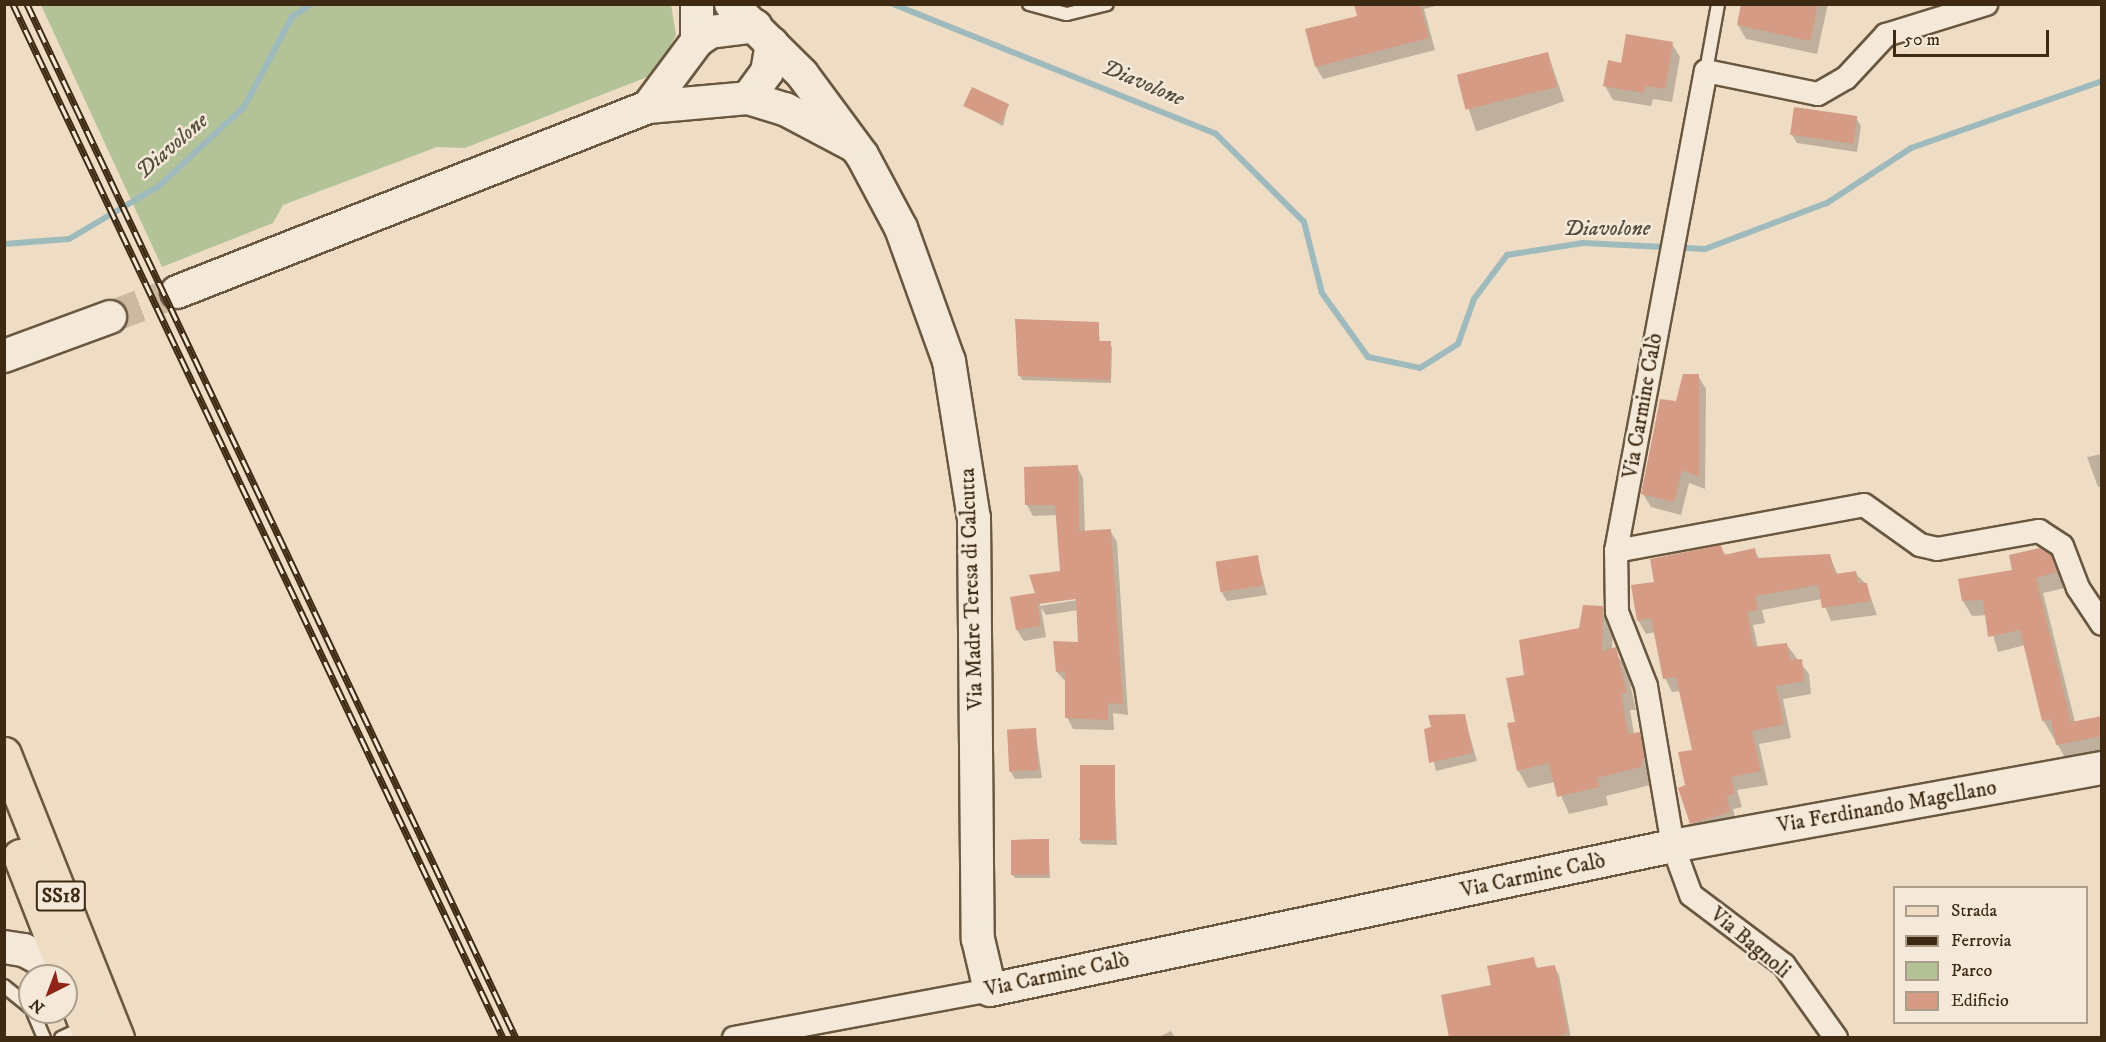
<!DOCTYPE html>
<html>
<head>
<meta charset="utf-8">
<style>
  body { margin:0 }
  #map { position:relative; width:2106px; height:1042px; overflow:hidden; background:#eeddc4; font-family:"IM FELL DW Pica",serif }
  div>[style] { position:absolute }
  .green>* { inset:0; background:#b4c297 }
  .shadow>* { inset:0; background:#0003; transform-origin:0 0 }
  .stream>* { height:6px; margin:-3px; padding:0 3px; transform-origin:3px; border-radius:3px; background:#9ebabd }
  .building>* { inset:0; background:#d59b85; transform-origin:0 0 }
  .secondary-tunnel>* { height:32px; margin-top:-16px; transform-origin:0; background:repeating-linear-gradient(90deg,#cbb9a1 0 32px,transparent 0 48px) }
  .roads { filter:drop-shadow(2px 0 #6a573f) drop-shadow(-2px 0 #6a573f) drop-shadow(0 2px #6a573f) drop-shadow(0 -2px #6a573f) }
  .lane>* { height:12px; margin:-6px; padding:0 6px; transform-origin:6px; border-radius:6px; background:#f4e9d9 }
  .street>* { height:22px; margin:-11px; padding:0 11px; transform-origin:11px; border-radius:11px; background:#f4e9d9 }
  .secondary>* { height:32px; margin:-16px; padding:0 16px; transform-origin:16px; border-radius:16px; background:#f4e9d9 }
  .primary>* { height:33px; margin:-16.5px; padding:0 16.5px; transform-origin:16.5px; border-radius:16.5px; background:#eeddc4 }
  .rail>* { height:7px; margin-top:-3.5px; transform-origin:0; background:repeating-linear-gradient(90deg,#f4e9d9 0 14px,#3e2a13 0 28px); box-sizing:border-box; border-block:2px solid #3e2a13 }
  span { translate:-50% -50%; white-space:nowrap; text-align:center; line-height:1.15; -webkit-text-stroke:5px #f4e9d9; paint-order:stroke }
  .shield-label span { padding:2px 4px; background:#f4e9d9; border:2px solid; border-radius:4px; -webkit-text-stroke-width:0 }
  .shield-label { font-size:20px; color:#3e2a13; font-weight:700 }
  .street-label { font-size:21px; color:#3e2a13 }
  .water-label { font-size:22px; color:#564e3e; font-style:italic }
  .frame { position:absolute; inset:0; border:6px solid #3e2a13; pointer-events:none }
  .legend { position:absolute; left:1893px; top:886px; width:195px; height:138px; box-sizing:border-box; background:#f4e9d9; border:2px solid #ab9d8a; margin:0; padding:8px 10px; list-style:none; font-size:18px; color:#3e2a13 }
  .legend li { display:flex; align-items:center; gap:12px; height:30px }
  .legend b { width:30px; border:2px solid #ab9d8a }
  .north { position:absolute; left:18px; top:964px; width:60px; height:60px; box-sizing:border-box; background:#f4e9d9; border:2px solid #ab9d8a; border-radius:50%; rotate:222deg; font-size:16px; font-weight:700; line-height:24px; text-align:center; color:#3e2a13 }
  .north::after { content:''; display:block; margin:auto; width:21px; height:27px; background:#8f2418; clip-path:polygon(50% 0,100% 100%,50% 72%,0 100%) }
  .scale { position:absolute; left:1893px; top:30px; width:156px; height:27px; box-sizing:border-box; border:3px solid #3e2a13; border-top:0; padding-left:8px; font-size:18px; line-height:21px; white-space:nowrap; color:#3e2a13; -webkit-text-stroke:4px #f4e9d9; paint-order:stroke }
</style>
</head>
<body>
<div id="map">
  <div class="green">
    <div style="clip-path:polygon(671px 4px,676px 35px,655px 74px,465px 148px,437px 147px,283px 205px,273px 223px,162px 267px,41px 5px)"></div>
  </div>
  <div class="shadow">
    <div style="clip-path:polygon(1355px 4px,1443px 4px,1424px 9px,1435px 50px,1323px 79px,1316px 67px,1359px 17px)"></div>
    <div style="clip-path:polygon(1743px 4px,1828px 4px,1817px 54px,1746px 39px,1738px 25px)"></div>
    <div style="clip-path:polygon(1672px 44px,1680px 57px,1672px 102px,1653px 99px,1651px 106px,1613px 100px,1605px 86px,1622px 64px)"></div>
    <div style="left:1548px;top:54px;width:50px;height:93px;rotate:71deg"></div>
    <div style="clip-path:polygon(1008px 105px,1003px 126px,965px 106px)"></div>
    <div style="clip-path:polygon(1856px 118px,1861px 126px,1857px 152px,1797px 143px,1792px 135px)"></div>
    <div style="clip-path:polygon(1098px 323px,1100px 343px,1112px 347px,1111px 383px,1022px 380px,1020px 376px)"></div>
    <div style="clip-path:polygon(1698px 376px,1706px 389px,1705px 489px,1689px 483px,1681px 515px,1651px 507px,1643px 494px,1677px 402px)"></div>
    <div style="clip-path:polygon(2102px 454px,2102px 486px,2098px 487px,2087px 457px)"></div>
    <div style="clip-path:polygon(evenodd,1077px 467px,1083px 478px,1085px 532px,1110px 531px,1117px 542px,1128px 715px,1113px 713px,1114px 730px,1073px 729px,1067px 717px,1066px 682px,1057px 672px,1079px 643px,1078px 610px,1046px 615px,1041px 608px,1046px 637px,1024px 641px,1017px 630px,1036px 595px,1061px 572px,1057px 515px,1033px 516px,1027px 505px,1077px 467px,1084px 596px,1084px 599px,1040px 606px,1040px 603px,1084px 596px)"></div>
    <div style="clip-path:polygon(1721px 547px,1726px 556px,1754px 549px,1760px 560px,1829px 555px,1838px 575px,1855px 573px,1866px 584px,1877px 615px,1831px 621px,1822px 599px,1762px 610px,1765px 623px,1753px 625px,1758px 648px,1786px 644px,1809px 674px,1811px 694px,1783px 699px,1791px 738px,1759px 744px,1768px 785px,1737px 790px,1742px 807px,1733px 809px,1737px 826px,1699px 837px,1680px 789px,1687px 787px,1694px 751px,1681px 691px,1672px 692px,1665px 678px,1656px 632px,1646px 634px,1638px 620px,1656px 584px)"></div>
    <div style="clip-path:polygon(1257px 556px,1267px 595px,1227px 601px,1222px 593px)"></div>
    <div style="clip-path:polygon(2050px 556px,2065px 588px,2043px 593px,2075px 722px,2102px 717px,2102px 753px,2066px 759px,2043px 720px,2025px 645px,1998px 652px,1987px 615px,1972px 616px,1963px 601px)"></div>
    <div style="clip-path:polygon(1603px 607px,1613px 625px,1612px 650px,1626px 666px,1636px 710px,1630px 710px,1634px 734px,1639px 733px,1649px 751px,1654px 776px,1651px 785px,1606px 796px,1608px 805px,1569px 814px,1555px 782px,1528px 788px,1518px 770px,1517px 723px,1526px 676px)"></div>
    <div style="clip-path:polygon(1464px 716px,1477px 761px,1436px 771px,1426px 730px)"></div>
    <div style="clip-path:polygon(1035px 729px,1042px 778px,1015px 779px,1010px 771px)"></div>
    <div style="clip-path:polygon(1114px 767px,1117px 845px,1082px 844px,1079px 839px)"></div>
    <div style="clip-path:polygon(1048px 841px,1050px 878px,1015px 878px,1012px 874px)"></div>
    <div style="clip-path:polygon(1533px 959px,1538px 969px,1554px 966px,1559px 975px,1571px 1038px,1451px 1038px,1493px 986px)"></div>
    <div style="clip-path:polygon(1171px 1031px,1175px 1038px,1157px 1038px)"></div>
  </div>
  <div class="stream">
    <div style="left:893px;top:4px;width:348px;rotate:21.9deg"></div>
    <div style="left:1216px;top:134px;width:124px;rotate:45deg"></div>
    <div style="left:1304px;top:222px;width:73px;rotate:75.8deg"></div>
    <div style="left:1322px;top:293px;width:79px;rotate:54.3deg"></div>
    <div style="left:1368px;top:357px;width:53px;rotate:11.9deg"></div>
    <div style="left:1420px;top:368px;width:45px;rotate:-32.3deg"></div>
    <div style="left:1458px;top:344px;width:48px;rotate:-70.4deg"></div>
    <div style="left:1474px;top:299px;width:55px;rotate:-53.1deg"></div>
    <div style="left:1507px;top:255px;width:77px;rotate:-9deg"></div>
    <div style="left:1583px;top:243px;width:122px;rotate:2.8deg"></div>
    <div style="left:1705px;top:249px;width:130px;rotate:-20.7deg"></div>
    <div style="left:1827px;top:203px;width:100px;rotate:-33.2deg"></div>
    <div style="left:1911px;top:148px;width:202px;rotate:-19.3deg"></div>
    <div style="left:4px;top:244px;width:65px;rotate:-4.4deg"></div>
    <div style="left:69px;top:239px;width:104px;rotate:-30.5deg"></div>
    <div style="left:159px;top:186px;width:116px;rotate:-42.9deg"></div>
    <div style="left:244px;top:107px;width:102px;rotate:-61.9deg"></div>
    <div style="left:292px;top:17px;width:23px;rotate:-34deg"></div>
  </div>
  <div class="building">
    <div style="clip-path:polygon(1354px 4px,1420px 4px,1429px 38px,1315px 67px,1305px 29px,1357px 16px)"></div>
    <div style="clip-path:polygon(1741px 4px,1818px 4px,1810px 41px,1737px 25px)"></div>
    <div style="clip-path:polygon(1626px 34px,1673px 42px,1665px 89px,1645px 86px,1644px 93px,1603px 86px,1608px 60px,1621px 63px)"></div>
    <div style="left:1548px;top:52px;width:36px;height:94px;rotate:76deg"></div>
    <div style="left:972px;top:87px;width:41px;height:21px;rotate:25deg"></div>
    <div style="left:1794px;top:107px;width:64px;height:28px;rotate:8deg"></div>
    <div style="clip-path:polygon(1015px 319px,1099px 322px,1099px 341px,1111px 341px,1110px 380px,1018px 376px)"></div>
    <div style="clip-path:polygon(1683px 374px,1699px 374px,1699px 477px,1682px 470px,1674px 502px,1641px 494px,1660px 399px,1676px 401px)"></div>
    <div style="clip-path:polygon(1078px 465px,1079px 531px,1111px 529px,1123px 704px,1108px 703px,1108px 720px,1065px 718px,1065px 671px,1056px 672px,1053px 641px,1078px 642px,1076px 599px,1038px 604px,1036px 597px,1041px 626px,1016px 630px,1010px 597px,1035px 593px,1029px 575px,1060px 571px,1055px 505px,1025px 505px,1024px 467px)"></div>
    <div style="clip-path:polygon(1721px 545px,1724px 555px,1755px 548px,1757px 558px,1830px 554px,1835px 574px,1856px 571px,1858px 583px,1867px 583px,1871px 601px,1822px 608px,1818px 585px,1755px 596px,1758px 610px,1747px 612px,1754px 647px,1787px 643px,1790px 660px,1802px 659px,1804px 681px,1776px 686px,1784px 724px,1752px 731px,1761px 771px,1731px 777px,1735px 794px,1727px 796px,1730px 812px,1690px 824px,1678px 788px,1685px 785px,1678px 752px,1692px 750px,1676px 677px,1663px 679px,1651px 618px,1637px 621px,1631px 585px,1654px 582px,1650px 559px)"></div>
    <div style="clip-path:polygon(2040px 548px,2051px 555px,2057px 572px,2036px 578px,2071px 722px,2102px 716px,2102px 736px,2056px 745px,2051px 719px,2042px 721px,2020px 630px,1988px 637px,1983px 600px,1962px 601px,1958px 579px,2012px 570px,2009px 555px)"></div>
    <div style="left:1258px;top:555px;width:31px;height:43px;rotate:81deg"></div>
    <div style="clip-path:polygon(1583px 605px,1603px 606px,1602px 651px,1616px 647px,1627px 693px,1621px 693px,1628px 734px,1640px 732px,1644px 757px,1641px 767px,1597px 778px,1599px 787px,1557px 797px,1549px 763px,1517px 771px,1507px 723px,1515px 722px,1506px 678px,1524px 675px,1519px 640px,1579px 628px)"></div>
    <div style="clip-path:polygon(1465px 714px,1473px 753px,1429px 763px,1424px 729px,1431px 727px,1428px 715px)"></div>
    <div style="left:1036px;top:728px;width:42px;height:29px;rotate:87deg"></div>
    <div style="left:1115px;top:765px;width:75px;height:35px;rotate:90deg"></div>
    <div style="clip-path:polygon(1036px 839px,1049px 839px,1049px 875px,1011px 875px,1011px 840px)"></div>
    <div style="clip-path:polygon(1534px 957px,1536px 968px,1555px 965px,1568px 1032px,1556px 1038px,1449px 1038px,1441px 995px,1491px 985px,1487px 966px)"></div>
  </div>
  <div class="secondary-tunnel">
    <div style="left:110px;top:317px;width:72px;rotate:-20.5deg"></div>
  </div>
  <div class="roads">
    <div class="lane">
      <div style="left:1029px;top:4px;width:39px;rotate:15deg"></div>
      <div style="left:1067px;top:14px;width:41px;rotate:-14deg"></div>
      <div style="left:1706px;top:71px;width:68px;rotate:-79.8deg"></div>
      <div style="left:4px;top:986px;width:33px;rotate:39deg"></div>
      <div style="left:33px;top:1012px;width:28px;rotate:67deg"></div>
      <div style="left:61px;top:1038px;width:26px;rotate:-25deg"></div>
    </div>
    <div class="street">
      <div style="left:1616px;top:551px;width:252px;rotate:-10.5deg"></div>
      <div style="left:1864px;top:505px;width:69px;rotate:35.5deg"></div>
      <div style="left:1920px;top:545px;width:17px;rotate:13deg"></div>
      <div style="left:1937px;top:549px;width:104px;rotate:-10deg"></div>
      <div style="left:2039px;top:531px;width:27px;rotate:33deg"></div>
      <div style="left:2062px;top:546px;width:45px;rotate:69.1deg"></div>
      <div style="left:2078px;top:588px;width:43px;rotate:56.3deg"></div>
      <div style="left:734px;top:1038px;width:260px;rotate:-10.6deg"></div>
      <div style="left:1836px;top:1038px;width:90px;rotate:-125.5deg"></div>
      <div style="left:1784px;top:965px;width:116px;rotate:-143deg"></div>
      <div style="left:1691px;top:895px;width:52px;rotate:-110.2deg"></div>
      <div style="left:1673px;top:846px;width:162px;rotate:-99.6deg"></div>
      <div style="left:1646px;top:686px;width:79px;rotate:-111.4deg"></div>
      <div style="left:1617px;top:612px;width:61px;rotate:-90.9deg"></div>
      <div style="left:1616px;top:551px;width:488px;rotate:-79.4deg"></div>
      <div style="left:1706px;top:71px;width:114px;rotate:11.6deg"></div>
      <div style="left:1818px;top:94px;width:32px;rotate:-30deg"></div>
      <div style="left:1846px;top:78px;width:59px;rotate:-47.1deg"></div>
      <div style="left:1886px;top:35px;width:105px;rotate:-17.2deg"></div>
    </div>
    <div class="secondary">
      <div style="left:697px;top:4px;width:37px;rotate:90deg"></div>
      <div style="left:731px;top:4px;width:100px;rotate:44.6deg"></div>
      <div style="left:802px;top:74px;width:101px;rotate:53.5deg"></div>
      <div style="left:862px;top:155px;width:83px;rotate:61.9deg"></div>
      <div style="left:901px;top:228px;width:141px;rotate:70.2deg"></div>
      <div style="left:949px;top:361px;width:159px;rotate:81deg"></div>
      <div style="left:974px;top:518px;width:421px;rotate:89.5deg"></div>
      <div style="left:978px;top:939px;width:52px;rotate:76.8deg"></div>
      <div style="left:990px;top:990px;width:698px;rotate:-11.91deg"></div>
      <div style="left:1673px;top:846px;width:436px;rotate:-10.3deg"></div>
      <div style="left:748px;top:98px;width:32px;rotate:-54deg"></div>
      <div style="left:767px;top:72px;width:29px;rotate:-80deg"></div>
      <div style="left:648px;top:107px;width:82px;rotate:-53.4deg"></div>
      <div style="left:697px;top:41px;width:16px;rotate:-35deg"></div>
      <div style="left:710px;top:32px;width:46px;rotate:-7.4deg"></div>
      <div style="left:177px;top:292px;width:506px;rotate:-21.44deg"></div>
      <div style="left:648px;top:107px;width:100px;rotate:-5.1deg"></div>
      <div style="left:748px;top:98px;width:39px;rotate:17deg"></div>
      <div style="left:785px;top:109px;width:77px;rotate:27.9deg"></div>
      <div style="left:4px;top:356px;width:113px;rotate:-20.2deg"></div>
      <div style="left:4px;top:947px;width:20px;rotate:9deg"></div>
      <div style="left:24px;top:950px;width:48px;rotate:28.7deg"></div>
    </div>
    <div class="primary">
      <div style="left:4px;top:754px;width:306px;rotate:68.3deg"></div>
      <div style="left:20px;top:856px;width:195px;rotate:68.7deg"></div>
    </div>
  </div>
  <div class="rail">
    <div style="left:13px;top:4px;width:1144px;rotate:64.64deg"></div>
    <div style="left:27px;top:4px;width:1144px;rotate:64.69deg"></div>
  </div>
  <div class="shield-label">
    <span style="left:61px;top:896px">SS18</span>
  </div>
  <div class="street-label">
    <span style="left:1643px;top:406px;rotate:-80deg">Via Carmine Calò</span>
    <span style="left:972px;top:589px;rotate:-92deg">Via Madre Teresa di Calcutta</span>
    <span style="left:1887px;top:807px;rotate:-10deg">Via Ferdinando Magellano</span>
    <span style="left:1533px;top:876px;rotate:-12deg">Via Carmine Calò</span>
    <span style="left:1750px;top:943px;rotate:40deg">Via Bagnoli</span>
    <span style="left:1057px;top:975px;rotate:-12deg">Via Carmine Calò</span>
  </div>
  <div class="water-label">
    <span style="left:1143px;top:83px;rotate:23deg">Diavolone</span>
    <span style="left:172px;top:146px;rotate:-41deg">Diavolone</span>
    <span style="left:1607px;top:229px">Diavolone</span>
  </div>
  <div class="frame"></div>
  <ul class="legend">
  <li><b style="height:8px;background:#eeddc4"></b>Strada</li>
  <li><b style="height:8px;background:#3e2a13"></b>Ferrovia</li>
  <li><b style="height:16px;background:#b4c297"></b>Parco</li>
  <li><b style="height:16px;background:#d59b85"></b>Edificio</li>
  </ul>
  <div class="north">N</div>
  <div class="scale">50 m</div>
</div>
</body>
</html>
